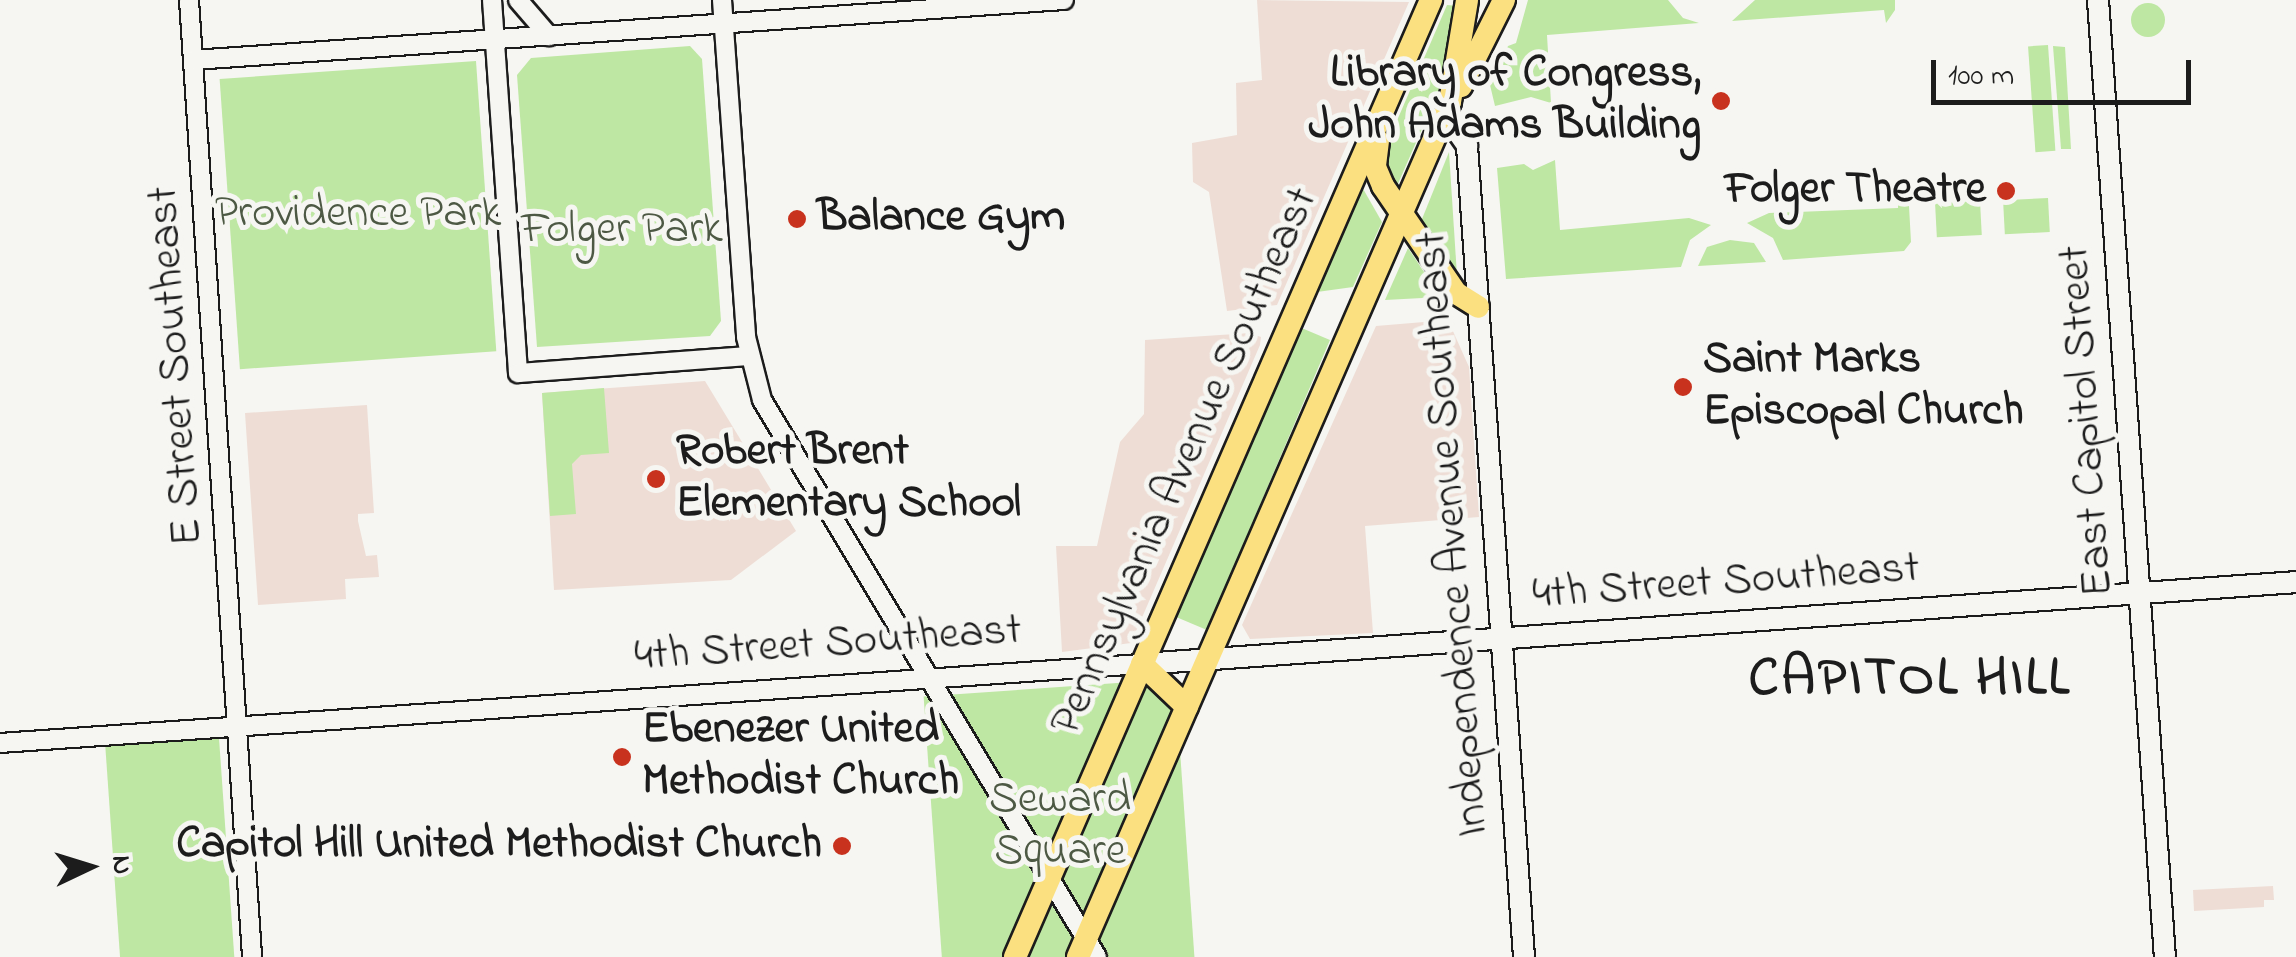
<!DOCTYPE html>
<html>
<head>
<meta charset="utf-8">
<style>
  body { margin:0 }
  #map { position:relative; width:2296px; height:957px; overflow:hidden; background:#f6f6f2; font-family:"Indie Flower",sans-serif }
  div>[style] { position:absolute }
  .built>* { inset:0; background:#eeddd5 }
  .green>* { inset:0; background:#bee7a3; transform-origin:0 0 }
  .round { border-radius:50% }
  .roads { filter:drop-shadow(2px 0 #1c1c1c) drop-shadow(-2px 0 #1c1c1c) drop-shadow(0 2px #1c1c1c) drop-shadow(0 -2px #1c1c1c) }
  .tertiary>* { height:18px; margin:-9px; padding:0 9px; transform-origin:9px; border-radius:9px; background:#f6f6f2 }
  .secondary>* { height:20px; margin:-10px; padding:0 10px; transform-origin:10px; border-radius:10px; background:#f6f6f2 }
  .primary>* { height:22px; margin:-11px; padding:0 11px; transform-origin:11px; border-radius:11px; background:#fbe080 }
  .dots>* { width:28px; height:28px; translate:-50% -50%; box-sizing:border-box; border:5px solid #f6f6f2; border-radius:50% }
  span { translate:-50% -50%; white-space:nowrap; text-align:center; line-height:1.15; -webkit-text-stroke:10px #f6f6f2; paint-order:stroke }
  .poi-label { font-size:45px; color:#1c1c1c; font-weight:700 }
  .right { translate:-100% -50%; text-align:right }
  .left { translate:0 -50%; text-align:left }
  .park-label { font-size:45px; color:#4d5944 }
  .street-label { font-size:45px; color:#1c1c1c }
  .district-label { font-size:55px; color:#1c1c1c; font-weight:700; letter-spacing:2.5px }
  .north { position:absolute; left:40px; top:817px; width:100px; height:100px; -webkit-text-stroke:8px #f6f6f2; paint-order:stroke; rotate:86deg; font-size:28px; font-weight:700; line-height:40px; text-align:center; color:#1c1c1c }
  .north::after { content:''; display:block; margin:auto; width:35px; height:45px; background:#1c1c1c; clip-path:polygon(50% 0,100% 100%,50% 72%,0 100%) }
  .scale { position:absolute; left:1931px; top:60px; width:260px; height:45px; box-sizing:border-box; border:5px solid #1c1c1c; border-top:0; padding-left:12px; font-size:30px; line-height:35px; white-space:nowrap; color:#1c1c1c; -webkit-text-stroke:8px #f6f6f2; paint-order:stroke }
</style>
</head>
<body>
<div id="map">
  <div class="built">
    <div style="clip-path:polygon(1257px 0,1409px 2px,1277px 305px,1227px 311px,1209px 192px,1193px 182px,1192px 143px,1237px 135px,1236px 83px,1262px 80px)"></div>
    <div style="clip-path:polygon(1448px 320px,1469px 367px,1479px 517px,1365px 526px,1373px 633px,1250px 639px,1242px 625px,1376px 326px)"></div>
    <div style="clip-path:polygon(1250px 333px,1261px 337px,1260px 345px,1131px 643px,1062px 652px,1056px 546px,1097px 546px,1120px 442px,1144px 414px,1145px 340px)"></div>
    <div style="clip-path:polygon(705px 381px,796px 531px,731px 580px,554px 590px,542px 393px)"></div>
    <div style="clip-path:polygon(367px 405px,374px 513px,358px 514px,358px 521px,366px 556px,377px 555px,379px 577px,345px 579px,346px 599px,258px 605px,245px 413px)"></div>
    <div style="clip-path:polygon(2273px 886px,2274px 900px,2264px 900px,2264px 907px,2194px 911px,2193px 890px)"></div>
  </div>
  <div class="green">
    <div style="clip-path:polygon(1528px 0,1668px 0,1683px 18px,1699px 23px,1547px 35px,1551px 103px,1531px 97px,1495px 106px,1490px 85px,1508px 46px,1516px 43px)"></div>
    <div style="clip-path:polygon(1755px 0,1895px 0,1895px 10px,1886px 23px,1884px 10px,1732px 21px)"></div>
    <div class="round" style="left:2131px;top:3px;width:34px;height:34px"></div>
    <div style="clip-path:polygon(1447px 5px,1459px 6px,1450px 65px,1397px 186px,1386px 167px,1389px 139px)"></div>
    <div style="left:2048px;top:45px;width:106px;height:20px;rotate:86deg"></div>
    <div style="clip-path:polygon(690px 46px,702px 59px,721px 321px,710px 336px,537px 347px,517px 75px,531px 58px)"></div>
    <div style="clip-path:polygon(2053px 46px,2065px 47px,2071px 149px,2061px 149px)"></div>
    <div style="left:476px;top:61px;width:291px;height:257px;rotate:86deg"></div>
    <div style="clip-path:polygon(1449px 152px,1458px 291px,1420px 224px)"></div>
    <div style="clip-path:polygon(1555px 160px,1560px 230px,1689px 218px,1711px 225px,1690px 240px,1681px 267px,1506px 279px,1497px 168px,1524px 164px,1533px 170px)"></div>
    <div style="clip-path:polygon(1362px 187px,1382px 222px,1353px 287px,1317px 292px)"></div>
    <div style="clip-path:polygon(1898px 195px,1909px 206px,1911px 242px,1904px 251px,1783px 260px,1773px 238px,1747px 223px,1769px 213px,1898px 208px)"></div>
    <div style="left:2048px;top:198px;width:34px;height:45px;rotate:87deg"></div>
    <div style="left:1980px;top:201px;width:34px;height:45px;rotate:87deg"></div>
    <div style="clip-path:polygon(1730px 240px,1754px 243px,1766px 262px,1698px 266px,1707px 247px)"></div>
    <div style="clip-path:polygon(1408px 248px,1441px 297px,1385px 300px)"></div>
    <div style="left:1330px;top:340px;width:315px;height:36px;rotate:113deg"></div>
    <div style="clip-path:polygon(604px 388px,609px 453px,581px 455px,572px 464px,576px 514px,550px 516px,542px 393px)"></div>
    <div style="left:1175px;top:679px;width:279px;height:252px;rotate:86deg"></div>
    <div style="left:219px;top:738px;width:220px;height:114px;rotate:86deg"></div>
  </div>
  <div class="roads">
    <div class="tertiary">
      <div style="left:189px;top:0;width:959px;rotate:86.23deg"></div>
      <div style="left:492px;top:0;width:374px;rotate:86deg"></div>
      <div style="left:518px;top:373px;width:232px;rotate:-4.2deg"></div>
      <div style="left:518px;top:0;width:48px;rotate:49.3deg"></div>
      <div style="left:722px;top:0;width:338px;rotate:85.9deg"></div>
      <div style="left:746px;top:337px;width:65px;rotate:75.7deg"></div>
      <div style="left:762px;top:400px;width:650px;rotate:58.98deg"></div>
      <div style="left:193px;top:60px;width:873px;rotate:-3.94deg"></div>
      <div style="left:0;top:743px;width:1145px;rotate:-3.96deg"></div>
    </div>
    <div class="secondary">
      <div style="left:2098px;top:0;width:959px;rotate:86deg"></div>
      <div style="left:1445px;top:114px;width:39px;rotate:55deg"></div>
      <div style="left:1467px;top:146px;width:813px;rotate:85.98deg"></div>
      <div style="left:1142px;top:664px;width:1157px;rotate:-4.06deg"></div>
    </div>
    <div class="primary">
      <div style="left:1461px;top:86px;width:96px;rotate:-63.4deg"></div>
      <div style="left:1378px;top:141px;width:26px;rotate:97deg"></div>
      <div style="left:1375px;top:167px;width:21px;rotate:67deg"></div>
      <div style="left:1383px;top:186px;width:130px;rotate:55.7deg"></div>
      <div style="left:1456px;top:293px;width:26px;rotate:32deg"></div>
      <div style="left:1142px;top:664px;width:62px;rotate:43.7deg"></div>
      <div style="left:1015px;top:957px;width:1044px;rotate:-66.51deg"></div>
      <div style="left:1078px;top:957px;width:932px;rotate:-66.49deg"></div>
      <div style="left:1450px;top:102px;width:103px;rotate:-80.5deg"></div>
    </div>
  </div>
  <div class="dots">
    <div style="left:1721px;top:101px;background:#c8321e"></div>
    <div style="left:2006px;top:191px;background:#c8321e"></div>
    <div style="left:797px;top:219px;background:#c8321e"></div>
    <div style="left:1683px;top:387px;background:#c8321e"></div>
    <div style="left:656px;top:479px;background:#c8321e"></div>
    <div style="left:622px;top:757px;background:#c8321e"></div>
    <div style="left:842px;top:846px;background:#c8321e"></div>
  </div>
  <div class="poi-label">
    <span class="right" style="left:1701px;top:101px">Library of Congress,<br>John Adams Building</span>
    <span class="right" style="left:1986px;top:191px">Folger Theatre</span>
    <span class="left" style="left:817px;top:219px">Balance Gym</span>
    <span class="left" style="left:1703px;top:387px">Saint Marks<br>Episcopal Church</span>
    <span class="left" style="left:676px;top:479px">Robert Brent<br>Elementary School</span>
    <span class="left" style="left:642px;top:757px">Ebenezer United<br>Methodist Church</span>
    <span class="right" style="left:822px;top:846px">Capitol Hill United Methodist Church</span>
  </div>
  <div class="park-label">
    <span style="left:358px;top:215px">Providence Park</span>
    <span style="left:622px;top:231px">Folger Park</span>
    <span style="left:1060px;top:827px">Seward<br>Square</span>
  </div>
  <div class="street-label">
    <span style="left:177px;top:366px;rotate:-94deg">E Street Southeast</span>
    <span style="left:2088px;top:421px;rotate:-94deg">East Capitol Street</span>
    <span style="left:1186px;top:462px;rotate:-66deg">Pennsylvania Avenue Southeast</span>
    <span style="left:1454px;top:534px;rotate:-94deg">Independence Avenue Southeast</span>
    <span style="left:1726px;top:583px;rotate:-4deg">4th Street Southeast</span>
    <span style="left:828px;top:645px;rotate:-4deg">4th Street Southeast</span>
  </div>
  <div class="district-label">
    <span style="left:1910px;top:681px">CAPITOL HILL</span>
  </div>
  <div class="north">N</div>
  <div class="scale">100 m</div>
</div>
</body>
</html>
